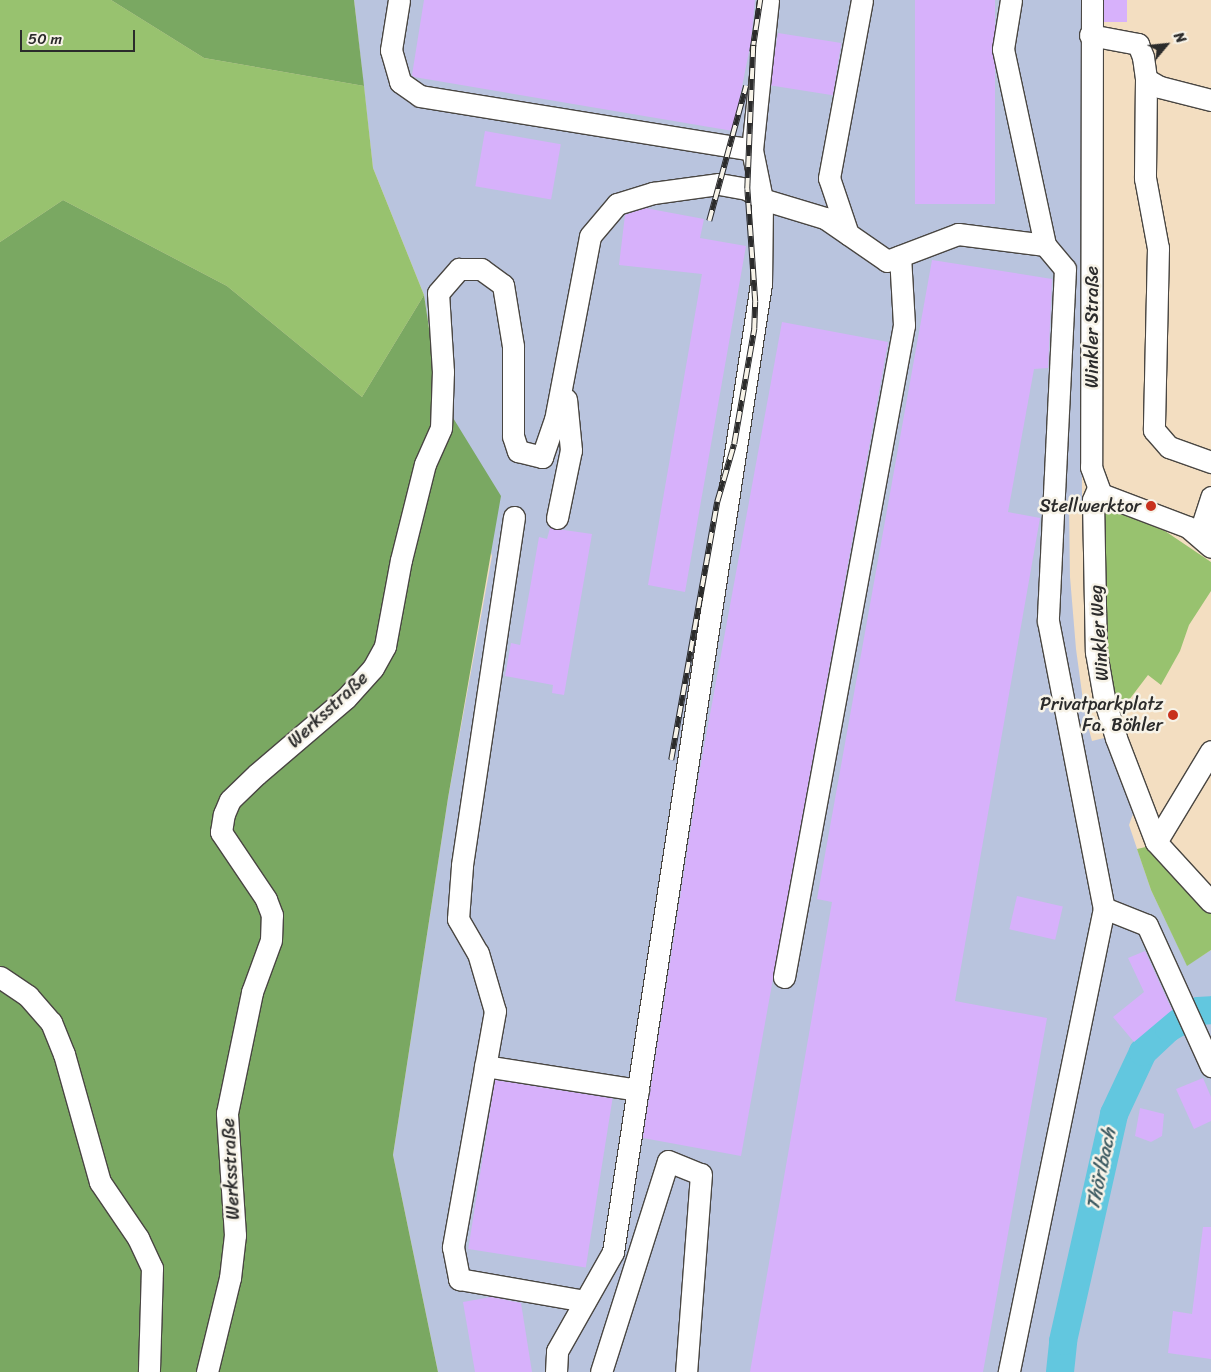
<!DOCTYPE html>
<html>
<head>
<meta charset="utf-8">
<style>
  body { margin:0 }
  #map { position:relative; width:1211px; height:1372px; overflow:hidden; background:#f3dec1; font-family:Sriracha,sans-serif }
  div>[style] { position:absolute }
  .industrial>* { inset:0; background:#b9c4de }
  .green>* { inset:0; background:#98c26f }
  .forest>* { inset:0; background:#7aa862 }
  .river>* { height:28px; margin:-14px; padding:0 14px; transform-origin:14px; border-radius:14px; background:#62c7df }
  .building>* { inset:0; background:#d7b1fb; transform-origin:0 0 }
  .roads { filter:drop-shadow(1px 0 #494642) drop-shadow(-1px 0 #494642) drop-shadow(0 1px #494642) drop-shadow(0 -1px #494642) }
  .minor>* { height:21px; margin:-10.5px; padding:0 10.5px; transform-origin:10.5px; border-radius:10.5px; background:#fff }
  .rail>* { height:5.5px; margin-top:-2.75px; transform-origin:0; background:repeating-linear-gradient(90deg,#f7f3e8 0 11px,#2b2b2b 0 22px); box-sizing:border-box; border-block:1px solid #2b2b2b }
  .dots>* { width:14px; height:14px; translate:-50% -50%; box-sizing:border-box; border:2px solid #f7f3e8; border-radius:50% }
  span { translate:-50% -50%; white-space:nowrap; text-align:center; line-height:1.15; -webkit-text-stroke:5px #f7f3e8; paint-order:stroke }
  .street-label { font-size:18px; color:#2b2b2b }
  .poi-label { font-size:18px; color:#2b2b2b }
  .right { translate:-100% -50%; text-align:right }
  .water-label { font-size:19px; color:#3c5a61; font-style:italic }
  .north { position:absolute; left:1141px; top:20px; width:50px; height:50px; -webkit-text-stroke:4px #f7f3e8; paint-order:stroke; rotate:62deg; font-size:14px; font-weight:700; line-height:20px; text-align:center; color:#2b2b2b }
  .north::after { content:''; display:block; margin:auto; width:18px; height:22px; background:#2b2b2b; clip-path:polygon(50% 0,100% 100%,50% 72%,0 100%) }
  .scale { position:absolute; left:20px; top:30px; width:115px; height:22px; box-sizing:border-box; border:2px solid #2b2b2b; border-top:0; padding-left:6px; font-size:15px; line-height:18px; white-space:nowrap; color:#2b2b2b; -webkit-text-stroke:4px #f7f3e8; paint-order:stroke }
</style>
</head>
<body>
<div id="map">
  <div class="industrial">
    <div style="clip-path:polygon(354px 0,1081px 0,1082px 502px,1069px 499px,1070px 577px,1076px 649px,1085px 715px,1092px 741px,1108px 737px,1134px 811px,1129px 825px,1151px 890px,1187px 965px,1211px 950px,1211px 1372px,438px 1372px,393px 1155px,448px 798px,492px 556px,439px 395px,424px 295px,373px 168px)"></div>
  </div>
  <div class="green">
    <div style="clip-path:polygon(0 0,111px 0,204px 58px,364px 86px,373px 168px,424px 295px,362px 397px,227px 286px,63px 200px,0 242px)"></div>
    <div style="clip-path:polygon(1101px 506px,1165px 531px,1211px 562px,1211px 591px,1189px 625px,1180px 651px,1161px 685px,1148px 675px,1116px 717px,1101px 614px)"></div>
    <div style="clip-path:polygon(1150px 846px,1211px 897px,1211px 950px,1187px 966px,1151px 890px,1137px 849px)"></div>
  </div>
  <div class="forest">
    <div style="clip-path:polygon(111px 0,354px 0,364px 86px,204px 58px)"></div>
    <div style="clip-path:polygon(63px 200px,227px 286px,362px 397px,424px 295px,439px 395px,501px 496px,448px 798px,393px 1155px,438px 1372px,0 1372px,0 242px)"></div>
  </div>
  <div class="river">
    <div style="left:1060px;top:1372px;width:31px;rotate:-84deg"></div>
    <div style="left:1063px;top:1341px;width:233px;rotate:-77.3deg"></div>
    <div style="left:1114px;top:1114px;width:68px;rotate:-64.9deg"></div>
    <div style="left:1143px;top:1052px;width:35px;rotate:-43deg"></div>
    <div style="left:1169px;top:1028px;width:34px;rotate:-30deg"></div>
    <div style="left:1198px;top:1011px;width:13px;rotate:-4deg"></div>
  </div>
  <div class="building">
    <div style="clip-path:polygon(424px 0,755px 0,751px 42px,733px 131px,414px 77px,412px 75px)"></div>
    <div style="left:915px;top:0;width:80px;height:204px"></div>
    <div style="left:1104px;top:0;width:23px;height:22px"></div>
    <div style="left:778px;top:33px;width:64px;height:53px;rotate:9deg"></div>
    <div style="left:485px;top:131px;width:77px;height:56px;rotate:10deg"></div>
    <div style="clip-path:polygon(645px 208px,704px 219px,700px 238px,746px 246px,685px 592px,648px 585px,702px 274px,619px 265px,625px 215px)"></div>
    <div style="clip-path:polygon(932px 260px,1052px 279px,1048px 368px,1034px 369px,1008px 512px,1040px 518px,955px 1001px,1047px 1018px,983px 1372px,750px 1372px,832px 902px,817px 899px)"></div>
    <div style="clip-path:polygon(782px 322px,888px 342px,741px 1156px,643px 1138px,700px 769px)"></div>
    <div style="clip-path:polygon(550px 528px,592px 534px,564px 695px,552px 693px,553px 685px,505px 676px,511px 643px,520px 645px,539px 537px,547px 539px)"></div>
    <div style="left:1017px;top:896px;width:47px;height:34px;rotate:13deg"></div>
    <div style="clip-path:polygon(1145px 951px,1172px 1010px,1134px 1042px,1113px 1017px,1144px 992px,1128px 958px)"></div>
    <div style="clip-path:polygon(1203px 1078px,1211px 1097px,1211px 1121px,1194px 1129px,1176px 1089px)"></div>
    <div style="left:495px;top:1080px;width:119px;height:171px;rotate:9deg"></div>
    <div style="clip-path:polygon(1140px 1108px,1164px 1114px,1162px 1136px,1151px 1142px,1135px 1136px)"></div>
    <div style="clip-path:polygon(1203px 1227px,1211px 1227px,1211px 1359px,1168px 1353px,1173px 1311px,1192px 1314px)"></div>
    <div style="clip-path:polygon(491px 1297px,521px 1303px,532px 1372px,475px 1372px,463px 1302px)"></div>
  </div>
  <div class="roads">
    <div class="minor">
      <div style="left:399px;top:0;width:51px;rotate:99.1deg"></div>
      <div style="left:391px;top:50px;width:33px;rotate:74deg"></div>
      <div style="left:400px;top:82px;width:24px;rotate:35deg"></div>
      <div style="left:420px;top:96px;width:336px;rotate:9.2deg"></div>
      <div style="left:1011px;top:0;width:50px;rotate:99.3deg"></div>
      <div style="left:1003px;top:49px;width:200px;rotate:77.9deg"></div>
      <div style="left:1092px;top:0;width:467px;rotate:90.1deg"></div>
      <div style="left:1091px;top:467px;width:29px;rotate:70deg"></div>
      <div style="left:1101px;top:494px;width:93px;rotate:20.8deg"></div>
      <div style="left:1188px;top:527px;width:30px;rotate:41deg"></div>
      <div style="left:1090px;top:35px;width:49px;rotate:10.6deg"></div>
      <div style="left:1138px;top:44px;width:14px;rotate:69deg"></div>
      <div style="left:1143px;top:57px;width:22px;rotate:82deg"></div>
      <div style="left:1146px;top:79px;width:99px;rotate:90.6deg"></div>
      <div style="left:1145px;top:178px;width:71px;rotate:79.5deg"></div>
      <div style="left:1158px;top:248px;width:182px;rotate:91.3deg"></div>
      <div style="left:1154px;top:430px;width:23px;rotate:49deg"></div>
      <div style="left:1169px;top:447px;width:45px;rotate:19.7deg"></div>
      <div style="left:1146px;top:79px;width:16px;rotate:30deg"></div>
      <div style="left:1160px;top:87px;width:53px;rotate:14.3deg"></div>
      <div style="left:762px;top:199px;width:50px;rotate:-101.5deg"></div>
      <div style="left:752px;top:150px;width:151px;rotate:-83.9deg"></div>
      <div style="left:848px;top:234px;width:59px;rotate:-108.7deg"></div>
      <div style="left:829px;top:178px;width:181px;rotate:-79.5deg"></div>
      <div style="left:1098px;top:488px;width:13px;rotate:113deg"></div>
      <div style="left:1093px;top:500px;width:152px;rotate:88.9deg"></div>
      <div style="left:1096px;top:652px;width:47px;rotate:80.1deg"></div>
      <div style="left:1104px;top:698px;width:42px;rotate:73.3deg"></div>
      <div style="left:1116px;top:738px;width:111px;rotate:69deg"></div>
      <div style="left:1156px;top:842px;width:106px;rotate:-58.9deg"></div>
      <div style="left:514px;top:517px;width:353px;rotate:98.5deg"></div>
      <div style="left:462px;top:866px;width:53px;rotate:94.3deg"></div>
      <div style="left:458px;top:919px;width:39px;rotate:60deg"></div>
      <div style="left:478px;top:953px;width:60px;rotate:73.7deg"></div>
      <div style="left:495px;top:1011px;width:240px;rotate:100.1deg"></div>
      <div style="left:453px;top:1247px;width:33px;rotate:79deg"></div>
      <div style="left:459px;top:1279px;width:128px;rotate:9.9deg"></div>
      <div style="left:557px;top:518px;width:69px;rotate:-78.4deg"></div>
      <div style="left:571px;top:450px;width:51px;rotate:-95.6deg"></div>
      <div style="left:1199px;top:535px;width:40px;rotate:-72deg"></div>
      <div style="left:1156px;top:842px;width:81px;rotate:47.5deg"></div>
      <div style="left:1104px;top:908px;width:46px;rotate:21.6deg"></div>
      <div style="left:1147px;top:925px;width:155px;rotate:65.6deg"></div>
      <div style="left:0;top:977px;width:34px;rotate:34deg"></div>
      <div style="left:28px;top:996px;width:35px;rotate:49deg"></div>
      <div style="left:51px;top:1022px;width:35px;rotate:68deg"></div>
      <div style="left:64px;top:1054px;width:133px;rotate:74.3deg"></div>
      <div style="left:100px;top:1182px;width:68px;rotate:55.8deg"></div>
      <div style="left:138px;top:1238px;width:33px;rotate:65deg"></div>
      <div style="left:152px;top:1268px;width:104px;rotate:91.7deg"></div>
      <div style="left:784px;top:977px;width:663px;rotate:-79.57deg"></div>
      <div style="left:904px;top:325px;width:69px;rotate:-93.3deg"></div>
      <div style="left:485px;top:1066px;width:155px;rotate:8.9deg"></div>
      <div style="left:207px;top:1372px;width:97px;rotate:-76.3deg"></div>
      <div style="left:230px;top:1278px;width:43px;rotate:-83.4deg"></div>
      <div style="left:235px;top:1235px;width:122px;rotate:-93.8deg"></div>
      <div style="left:227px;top:1113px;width:124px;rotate:-78.3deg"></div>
      <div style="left:252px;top:992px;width:55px;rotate:-69.9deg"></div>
      <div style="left:271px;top:940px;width:25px;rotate:-88deg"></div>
      <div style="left:272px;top:915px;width:17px;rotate:-111deg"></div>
      <div style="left:266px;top:899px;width:81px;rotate:-123.9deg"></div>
      <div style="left:221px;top:832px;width:18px;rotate:-81deg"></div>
      <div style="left:224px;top:814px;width:15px;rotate:-67deg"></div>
      <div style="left:230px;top:800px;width:37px;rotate:-44deg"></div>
      <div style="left:257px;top:774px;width:117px;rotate:-40.5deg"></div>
      <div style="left:346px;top:698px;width:40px;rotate:-48deg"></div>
      <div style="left:373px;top:668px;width:25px;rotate:-61deg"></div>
      <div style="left:385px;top:646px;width:87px;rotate:-79.5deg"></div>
      <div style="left:401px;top:560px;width:99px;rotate:-76deg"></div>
      <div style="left:425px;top:464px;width:39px;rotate:-66deg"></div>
      <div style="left:441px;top:428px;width:56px;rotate:-88deg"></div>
      <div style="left:443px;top:372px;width:79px;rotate:-93.6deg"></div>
      <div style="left:438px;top:293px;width:32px;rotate:-49deg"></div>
      <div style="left:459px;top:269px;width:22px"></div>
      <div style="left:481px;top:269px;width:27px;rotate:36deg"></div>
      <div style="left:503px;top:285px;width:62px;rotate:80.7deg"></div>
      <div style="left:513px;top:346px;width:90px;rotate:90deg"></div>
      <div style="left:513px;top:436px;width:16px;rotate:72deg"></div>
      <div style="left:518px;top:451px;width:25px;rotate:14deg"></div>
      <div style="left:542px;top:457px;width:39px;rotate:-71deg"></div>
      <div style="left:555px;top:420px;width:187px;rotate:-79.2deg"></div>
      <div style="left:590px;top:236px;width:42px;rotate:-49.8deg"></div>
      <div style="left:617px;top:204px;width:38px;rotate:-17deg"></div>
      <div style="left:653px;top:193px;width:67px;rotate:-7.8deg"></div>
      <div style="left:719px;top:184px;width:28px;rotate:10deg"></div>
      <div style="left:747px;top:189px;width:18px;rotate:34deg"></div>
      <div style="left:556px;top:1372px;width:21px;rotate:-87deg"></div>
      <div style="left:557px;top:1351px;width:114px;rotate:-60.5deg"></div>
      <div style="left:613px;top:1252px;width:979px;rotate:-81.31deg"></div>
      <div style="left:761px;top:284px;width:85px;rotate:-89.3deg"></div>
      <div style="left:762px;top:199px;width:66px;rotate:16.8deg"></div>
      <div style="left:825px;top:218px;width:75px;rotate:34.7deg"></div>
      <div style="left:887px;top:261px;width:76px;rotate:-20.8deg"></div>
      <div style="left:958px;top:234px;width:88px;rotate:7.2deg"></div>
      <div style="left:1045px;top:245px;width:31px;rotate:50deg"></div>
      <div style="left:1065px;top:269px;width:352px;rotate:92.8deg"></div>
      <div style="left:1048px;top:621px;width:292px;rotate:79deg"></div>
      <div style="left:1104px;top:908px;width:474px;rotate:101.6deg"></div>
      <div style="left:601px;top:1372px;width:221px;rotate:-72.4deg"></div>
      <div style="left:668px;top:1161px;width:35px;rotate:22deg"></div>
      <div style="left:701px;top:1174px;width:199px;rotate:94.3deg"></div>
    </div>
  </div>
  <div class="rail">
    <div style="left:752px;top:52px;width:53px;rotate:-81.3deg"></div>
    <div style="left:709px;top:221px;width:140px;rotate:-74.7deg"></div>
    <div style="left:671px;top:760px;width:262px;rotate:-79.9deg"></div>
    <div style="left:717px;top:502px;width:60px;rotate:-73.7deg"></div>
    <div style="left:734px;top:444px;width:117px;rotate:-80.1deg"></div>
    <div style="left:754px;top:329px;width:27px;rotate:-88deg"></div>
    <div style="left:755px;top:302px;width:113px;rotate:-94deg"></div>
    <div style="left:747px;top:189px;width:144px;rotate:-87.6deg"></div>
  </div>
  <div class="dots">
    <div style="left:1151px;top:506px;background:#c8321e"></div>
    <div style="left:1173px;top:715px;background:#c8321e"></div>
  </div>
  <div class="street-label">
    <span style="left:1092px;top:327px;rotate:-90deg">Winkler Straße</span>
    <span style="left:1099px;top:633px;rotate:-94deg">Winkler Weg</span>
    <span style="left:328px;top:710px;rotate:-43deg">Werksstraße</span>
    <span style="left:231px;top:1169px;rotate:-93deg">Werksstraße</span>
  </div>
  <div class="poi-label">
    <span class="right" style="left:1141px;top:506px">Stellwerktor</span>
    <span class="right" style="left:1163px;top:715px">Privatparkplatz<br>Fa. Böhler</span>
  </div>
  <div class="water-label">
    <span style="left:1101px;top:1169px;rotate:-78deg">Thörlbach</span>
  </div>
  <div class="north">N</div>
  <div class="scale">50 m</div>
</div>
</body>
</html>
